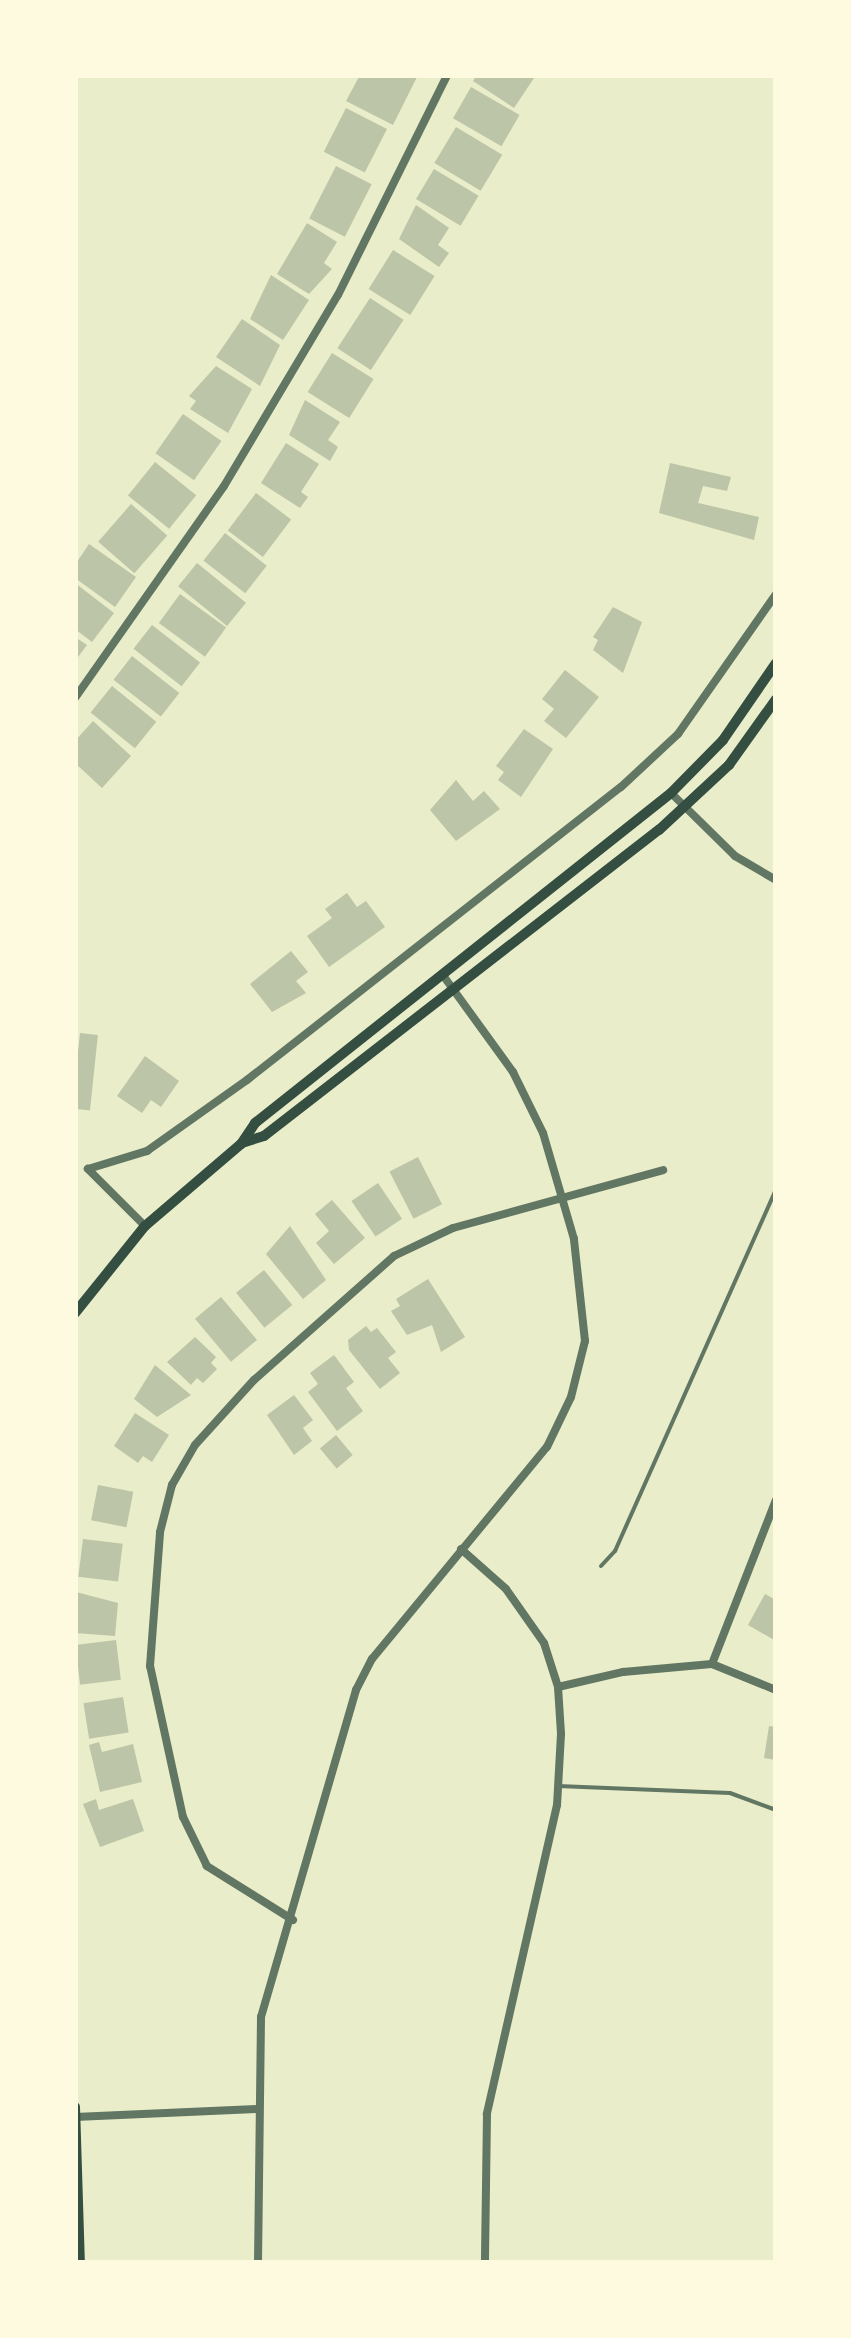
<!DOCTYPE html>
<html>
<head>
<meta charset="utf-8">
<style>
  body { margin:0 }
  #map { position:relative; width:851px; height:2338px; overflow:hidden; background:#e9edc9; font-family:"Golos Text",sans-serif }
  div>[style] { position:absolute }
  .building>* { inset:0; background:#bcc5a7; transform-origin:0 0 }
  .service>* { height:4px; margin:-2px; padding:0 2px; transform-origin:2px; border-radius:2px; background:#617663 }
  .minor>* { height:8px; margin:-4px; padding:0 4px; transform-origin:4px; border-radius:4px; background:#617663 }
  .secondary>* { height:10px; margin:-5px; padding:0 5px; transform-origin:5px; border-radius:5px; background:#344e41 }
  span { translate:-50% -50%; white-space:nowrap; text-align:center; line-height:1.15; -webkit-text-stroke:9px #fefae0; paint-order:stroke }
  .frame { position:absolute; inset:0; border:78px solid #fefae0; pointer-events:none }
</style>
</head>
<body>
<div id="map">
  <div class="building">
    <div style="clip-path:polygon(360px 75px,418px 75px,393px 125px,346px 101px)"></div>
    <div style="clip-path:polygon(477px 75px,536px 75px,514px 108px,473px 81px)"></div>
    <div style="left:471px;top:87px;width:56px;height:36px;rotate:30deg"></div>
    <div style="left:346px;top:108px;width:46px;height:49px;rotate:27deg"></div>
    <div style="left:456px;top:127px;width:54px;height:42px;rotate:31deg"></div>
    <div style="left:336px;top:166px;width:40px;height:59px;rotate:27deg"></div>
    <div style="left:434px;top:169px;width:52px;height:35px;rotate:31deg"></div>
    <div style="clip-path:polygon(416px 205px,449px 228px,438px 245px,449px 253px,439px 267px,399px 239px)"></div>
    <div style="clip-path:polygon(307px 223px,337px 242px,324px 263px,332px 269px,309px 294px,277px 274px)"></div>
    <div style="left:393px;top:250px;width:49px;height:46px;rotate:32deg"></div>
    <div style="clip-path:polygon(271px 275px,309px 300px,283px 340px,250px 319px)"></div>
    <div style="left:370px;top:298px;width:40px;height:60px;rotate:33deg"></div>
    <div style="clip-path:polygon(242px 319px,280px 345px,260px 386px,216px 357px)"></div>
    <div style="left:332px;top:353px;width:49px;height:46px;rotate:32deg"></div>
    <div style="clip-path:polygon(216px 366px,252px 389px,228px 433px,190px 409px,196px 401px,189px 396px)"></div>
    <div style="clip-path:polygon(305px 400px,340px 422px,328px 440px,338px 447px,330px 461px,289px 435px)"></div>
    <div style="left:183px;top:414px;width:47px;height:48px;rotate:35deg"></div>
    <div style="clip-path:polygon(286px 443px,319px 464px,301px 492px,308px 497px,300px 508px,261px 483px)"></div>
    <div style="left:155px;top:462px;width:53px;height:43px;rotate:39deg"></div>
    <div style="clip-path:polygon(670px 463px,731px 477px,727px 491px,703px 486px,698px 503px,759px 517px,754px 540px,659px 513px)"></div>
    <div style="left:256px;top:493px;width:44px;height:47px;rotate:37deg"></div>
    <div style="left:131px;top:504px;width:48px;height:50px;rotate:41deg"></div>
    <div style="left:225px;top:533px;width:53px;height:35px;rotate:38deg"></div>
    <div style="clip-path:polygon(89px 544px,136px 577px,115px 607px,75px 578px,75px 565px)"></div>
    <div style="left:197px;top:563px;width:63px;height:30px;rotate:39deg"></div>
    <div style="clip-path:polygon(75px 583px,114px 613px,92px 642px,75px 629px)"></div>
    <div style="left:180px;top:594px;width:57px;height:36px;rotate:36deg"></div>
    <div style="clip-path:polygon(613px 607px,642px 622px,623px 673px,593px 650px,598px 640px,593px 637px)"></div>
    <div style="left:152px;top:625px;width:61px;height:30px;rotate:38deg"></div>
    <div style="clip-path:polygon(75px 637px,87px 645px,75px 661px)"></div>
    <div style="left:132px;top:656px;width:60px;height:30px;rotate:38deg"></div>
    <div style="clip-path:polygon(565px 670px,599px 697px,566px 738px,544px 721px,554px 709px,542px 699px)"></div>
    <div style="left:112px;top:686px;width:57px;height:34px;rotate:39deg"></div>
    <div style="clip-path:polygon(93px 721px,131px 756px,102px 788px,75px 763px,75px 741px)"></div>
    <div style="clip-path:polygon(524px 729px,553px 749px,521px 797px,498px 780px,504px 772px,496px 766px)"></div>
    <div style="clip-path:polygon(456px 780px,473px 801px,484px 791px,500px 809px,456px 841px,430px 810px)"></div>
    <div style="clip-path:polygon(347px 893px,357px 907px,366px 901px,385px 927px,329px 967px,307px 936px,332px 918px,325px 909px)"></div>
    <div style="clip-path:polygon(291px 951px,308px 972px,296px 981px,306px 993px,272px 1012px,250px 984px)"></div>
    <div style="left:80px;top:1033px;width:18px;height:76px;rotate:6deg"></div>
    <div style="clip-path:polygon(145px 1056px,179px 1081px,161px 1107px,151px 1100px,142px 1113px,117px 1096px)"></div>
    <div style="left:418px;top:1157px;width:53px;height:32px;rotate:63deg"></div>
    <div style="left:378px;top:1183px;width:43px;height:32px;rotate:56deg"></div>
    <div style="clip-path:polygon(332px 1200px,365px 1238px,334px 1264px,316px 1243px,329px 1231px,315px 1214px)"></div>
    <div style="clip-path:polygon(290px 1226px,326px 1280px,303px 1299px,266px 1254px)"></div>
    <div style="left:264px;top:1270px;width:45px;height:36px;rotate:51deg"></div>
    <div style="clip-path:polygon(428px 1279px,465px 1337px,441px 1352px,432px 1325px,407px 1335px,391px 1311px,400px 1306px,396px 1299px)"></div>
    <div style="left:221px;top:1297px;width:56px;height:34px;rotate:50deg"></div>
    <div style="clip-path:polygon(366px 1326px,371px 1332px,377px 1328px,396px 1352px,388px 1358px,400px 1373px,380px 1389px,349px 1350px,348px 1340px)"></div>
    <div style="clip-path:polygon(195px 1337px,216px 1357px,211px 1363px,217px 1369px,203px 1383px,197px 1378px,191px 1385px,167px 1362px)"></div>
    <div style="clip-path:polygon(334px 1355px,354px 1382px,346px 1388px,363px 1411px,337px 1431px,308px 1392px,318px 1384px,310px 1373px)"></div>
    <div style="clip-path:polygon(155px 1365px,191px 1395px,157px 1417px,134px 1399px)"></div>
    <div style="clip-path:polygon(294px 1395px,313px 1420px,303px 1428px,312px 1441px,294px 1455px,267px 1415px)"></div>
    <div style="clip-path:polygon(135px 1413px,169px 1435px,152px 1462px,143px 1456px,138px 1463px,114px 1446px)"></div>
    <div style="left:336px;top:1435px;width:26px;height:21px;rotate:50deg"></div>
    <div style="left:98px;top:1485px;width:36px;height:36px;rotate:11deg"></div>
    <div style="left:83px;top:1539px;width:40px;height:38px;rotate:7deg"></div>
    <div style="clip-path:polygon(76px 1592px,118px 1603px,115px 1636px,75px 1633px)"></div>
    <div style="clip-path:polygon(765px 1594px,776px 1600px,776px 1641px,748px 1625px)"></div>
    <div style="left:116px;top:1640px;width:40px;height:41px;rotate:83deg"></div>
    <div style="left:123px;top:1697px;width:36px;height:40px;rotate:81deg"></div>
    <div style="clip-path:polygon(769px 1726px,776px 1727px,776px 1760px,764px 1758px)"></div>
    <div style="clip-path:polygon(99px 1742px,102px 1752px,133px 1744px,142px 1782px,100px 1792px,89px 1745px)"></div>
    <div style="clip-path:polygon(96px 1799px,99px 1810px,133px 1799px,144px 1831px,100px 1847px,83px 1804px)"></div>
  </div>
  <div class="service">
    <div style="left:601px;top:1566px;width:21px;rotate:-47deg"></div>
    <div style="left:615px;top:1551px;width:395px;rotate:-66deg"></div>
    <div style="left:558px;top:1786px;width:172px;rotate:2.3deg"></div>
    <div style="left:730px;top:1793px;width:49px;rotate:20.3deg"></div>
  </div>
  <div class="minor">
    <div style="left:75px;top:698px;width:259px;rotate:-54.9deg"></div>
    <div style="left:224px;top:486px;width:222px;rotate:-59.2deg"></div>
    <div style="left:338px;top:295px;width:246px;rotate:-63.6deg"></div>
    <div style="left:671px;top:793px;width:90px;rotate:44.5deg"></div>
    <div style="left:735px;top:856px;width:48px;rotate:30.3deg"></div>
    <div style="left:145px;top:1226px;width:81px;rotate:-135deg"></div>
    <div style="left:88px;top:1169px;width:62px;rotate:-17deg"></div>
    <div style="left:147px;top:1151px;width:123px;rotate:-35.4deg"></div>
    <div style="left:247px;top:1080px;width:475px;rotate:-38.1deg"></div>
    <div style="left:621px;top:787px;width:78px;rotate:-42.9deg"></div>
    <div style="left:678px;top:734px;width:171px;rotate:-55deg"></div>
    <div style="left:461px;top:1549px;width:60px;rotate:41.6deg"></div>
    <div style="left:506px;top:1589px;width:66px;rotate:54.9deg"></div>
    <div style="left:544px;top:1643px;width:46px;rotate:72.3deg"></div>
    <div style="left:558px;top:1687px;width:47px;rotate:86.3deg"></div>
    <div style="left:561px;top:1734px;width:71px;rotate:93.2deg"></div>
    <div style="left:557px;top:1805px;width:317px;rotate:102.8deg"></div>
    <div style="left:487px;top:2114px;width:149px;rotate:90.8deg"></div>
    <div style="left:712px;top:1664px;width:176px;rotate:-68.7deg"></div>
    <div style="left:558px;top:1687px;width:67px;rotate:-13deg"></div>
    <div style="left:623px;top:1672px;width:89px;rotate:-5.1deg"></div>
    <div style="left:712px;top:1664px;width:69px;rotate:22.1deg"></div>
    <div style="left:293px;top:1920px;width:102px;rotate:-147.9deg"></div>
    <div style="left:207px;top:1866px;width:55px;rotate:-116.1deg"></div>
    <div style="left:183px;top:1817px;width:155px;rotate:-102.3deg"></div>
    <div style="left:150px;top:1666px;width:134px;rotate:-85.7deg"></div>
    <div style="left:160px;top:1532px;width:49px;rotate:-75.7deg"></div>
    <div style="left:172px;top:1485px;width:46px;rotate:-60.1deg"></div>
    <div style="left:195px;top:1445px;width:88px;rotate:-47.8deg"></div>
    <div style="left:254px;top:1380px;width:187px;rotate:-41.5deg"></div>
    <div style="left:394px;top:1256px;width:65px;rotate:-25.4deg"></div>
    <div style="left:453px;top:1228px;width:218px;rotate:-15.4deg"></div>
    <div style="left:75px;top:2117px;width:182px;rotate:-2.5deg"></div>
    <div style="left:258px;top:2263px;width:246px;rotate:-89.3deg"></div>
    <div style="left:261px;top:2017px;width:341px;rotate:-73.8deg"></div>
    <div style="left:356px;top:1690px;width:35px;rotate:-63deg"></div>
    <div style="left:372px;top:1659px;width:275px;rotate:-50.5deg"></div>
    <div style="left:547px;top:1447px;width:55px;rotate:-64.4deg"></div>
    <div style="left:571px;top:1397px;width:58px;rotate:-76deg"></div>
    <div style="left:585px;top:1341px;width:103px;rotate:-96.2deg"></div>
    <div style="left:574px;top:1239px;width:110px;rotate:-106.3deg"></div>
    <div style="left:543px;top:1133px;width:68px;rotate:-116.2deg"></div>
    <div style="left:513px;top:1072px;width:121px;rotate:-125.9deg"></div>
  </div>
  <div class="secondary">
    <div style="left:242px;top:1143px;width:23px;rotate:-18deg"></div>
    <div style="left:264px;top:1136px;width:500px;rotate:-37.8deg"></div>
    <div style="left:659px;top:830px;width:96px;rotate:-42.9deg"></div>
    <div style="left:729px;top:765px;width:81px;rotate:-54.5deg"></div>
    <div style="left:75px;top:1313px;width:112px;rotate:-51.2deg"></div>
    <div style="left:145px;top:1226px;width:126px;rotate:-40.5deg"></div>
    <div style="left:241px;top:1144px;width:25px;rotate:-56deg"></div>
    <div style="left:255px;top:1123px;width:531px;rotate:-38.42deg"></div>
    <div style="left:671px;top:793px;width:74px;rotate:-45.5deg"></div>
    <div style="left:723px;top:740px;width:93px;rotate:-55.5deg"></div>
    <div style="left:75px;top:2107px;width:156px;rotate:88.2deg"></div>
  </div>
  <div class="frame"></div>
</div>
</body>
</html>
